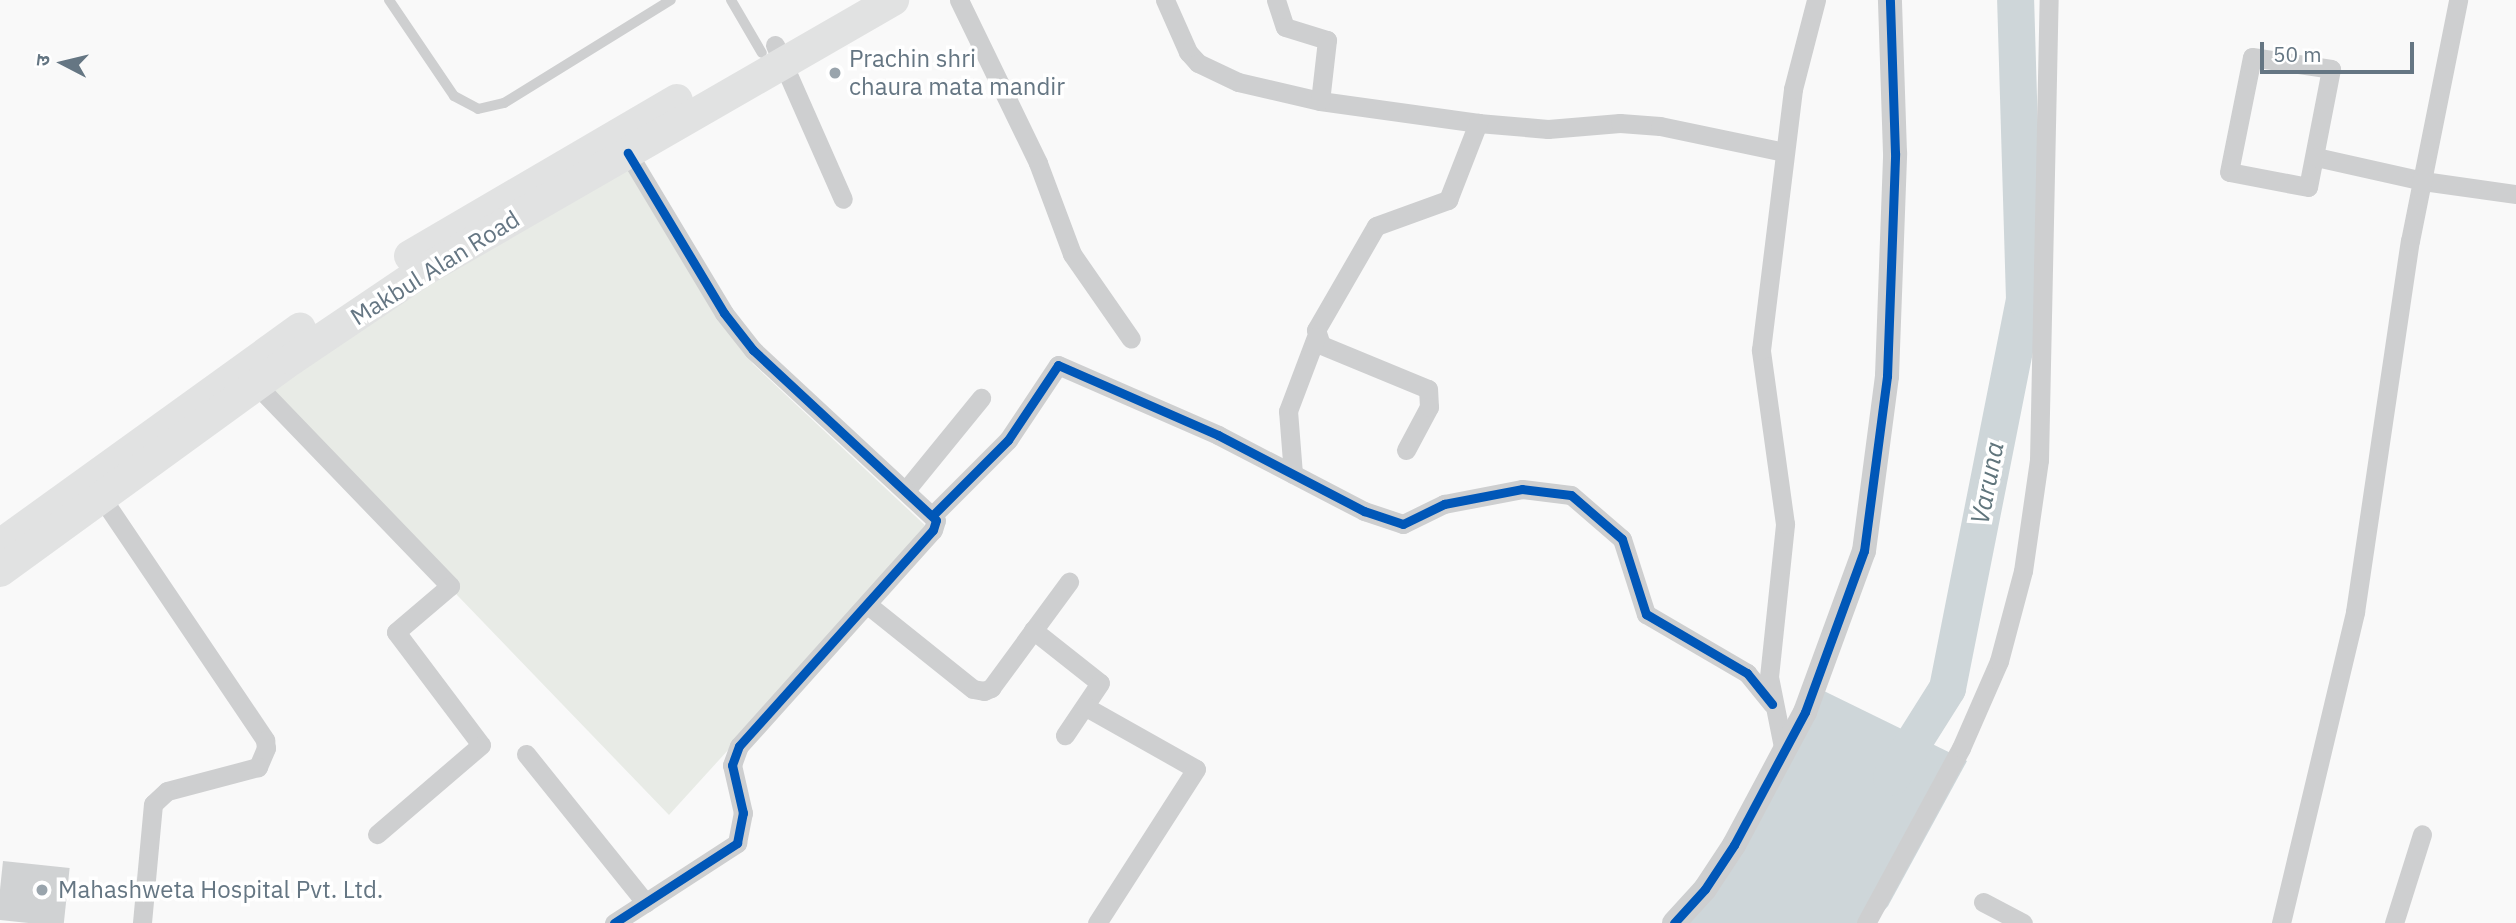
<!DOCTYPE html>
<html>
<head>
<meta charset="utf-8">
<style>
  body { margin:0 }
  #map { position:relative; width:2516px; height:923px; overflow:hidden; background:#f9f9f9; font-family:"IBM Plex Sans","Noto Sans Devanagari",sans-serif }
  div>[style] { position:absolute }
  .green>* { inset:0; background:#e8ebe6 }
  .water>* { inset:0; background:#ced6d9 }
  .river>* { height:37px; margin:-18.5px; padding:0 18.5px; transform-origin:18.5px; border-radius:18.5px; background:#ced6d9 }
  .building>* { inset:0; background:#d0d2d3; transform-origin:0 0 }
  .service>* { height:10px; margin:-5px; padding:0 5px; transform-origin:5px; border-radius:5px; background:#cecfd0 }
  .minor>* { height:19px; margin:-9.5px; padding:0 9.5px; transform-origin:9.5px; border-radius:9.5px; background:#cecfd0 }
  .tertiary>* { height:24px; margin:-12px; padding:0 12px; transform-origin:12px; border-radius:12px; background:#cecfd0 }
  .trunk>* { height:32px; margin:-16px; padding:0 16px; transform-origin:16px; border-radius:16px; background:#e1e2e2 }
  .cycleway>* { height:9px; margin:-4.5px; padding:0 4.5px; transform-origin:4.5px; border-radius:4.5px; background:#0057b8 }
  .dots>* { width:19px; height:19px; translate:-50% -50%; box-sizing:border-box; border:4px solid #fff; border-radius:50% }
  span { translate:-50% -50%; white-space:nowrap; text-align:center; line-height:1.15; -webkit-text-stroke:7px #fff; paint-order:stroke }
  .poi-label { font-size:24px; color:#657683 }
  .left { translate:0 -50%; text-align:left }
  .street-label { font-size:24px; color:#657683 }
  .water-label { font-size:26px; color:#60757c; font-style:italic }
  .north { position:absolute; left:28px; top:28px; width:70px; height:70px; -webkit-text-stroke:5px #fff; paint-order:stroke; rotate:277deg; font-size:19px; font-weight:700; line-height:28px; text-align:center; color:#657683 }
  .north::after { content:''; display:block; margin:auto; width:24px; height:32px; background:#657683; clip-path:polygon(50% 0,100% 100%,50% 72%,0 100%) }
  .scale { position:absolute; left:2260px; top:42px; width:154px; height:32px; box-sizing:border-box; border:4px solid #657683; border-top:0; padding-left:9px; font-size:21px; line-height:24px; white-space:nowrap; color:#657683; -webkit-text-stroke:5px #fff; paint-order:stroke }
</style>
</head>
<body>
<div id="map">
  <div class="green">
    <div style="clip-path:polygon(623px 159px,753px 364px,929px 529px,669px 815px,247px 377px)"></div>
  </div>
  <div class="water">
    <div style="clip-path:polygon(1824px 691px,1967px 761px,1888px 906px,1873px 923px,1672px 923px)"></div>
  </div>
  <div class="river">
    <div style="left:1891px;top:777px;width:105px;rotate:-57.8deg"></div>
    <div style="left:1947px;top:688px;width:397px;rotate:-78.8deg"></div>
    <div style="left:2024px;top:299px;width:299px;rotate:-91.7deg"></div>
  </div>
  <div class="building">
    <div style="left:3px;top:861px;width:67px;height:59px;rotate:6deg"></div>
  </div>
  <div class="service">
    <div style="left:389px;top:0;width:116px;rotate:55.9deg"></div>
    <div style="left:454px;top:96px;width:27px;rotate:28deg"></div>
    <div style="left:478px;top:109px;width:27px;rotate:-13deg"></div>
    <div style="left:504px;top:103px;width:196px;rotate:-31.7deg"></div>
    <div style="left:731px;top:0;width:61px;rotate:59.7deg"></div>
  </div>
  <div class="minor">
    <div style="left:959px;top:0;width:181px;rotate:64.1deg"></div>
    <div style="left:1038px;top:163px;width:97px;rotate:69.5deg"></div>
    <div style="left:1072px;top:254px;width:103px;rotate:55.2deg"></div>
    <div style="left:1165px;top:0;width:57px;rotate:66.1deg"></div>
    <div style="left:1188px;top:52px;width:15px;rotate:48deg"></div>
    <div style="left:1198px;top:63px;width:44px;rotate:25.4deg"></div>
    <div style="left:1238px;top:82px;width:84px;rotate:13deg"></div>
    <div style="left:1320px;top:101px;width:160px;rotate:7.9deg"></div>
    <div style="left:1478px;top:123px;width:70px;rotate:4.9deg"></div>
    <div style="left:1548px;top:129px;width:72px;rotate:-4.8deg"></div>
    <div style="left:1620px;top:123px;width:40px;rotate:4.3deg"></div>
    <div style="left:1660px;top:126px;width:127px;rotate:11.8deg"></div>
    <div style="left:1276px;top:0;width:28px;rotate:72deg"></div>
    <div style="left:1285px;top:27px;width:44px;rotate:17.2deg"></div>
    <div style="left:1327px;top:40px;width:61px;rotate:96.5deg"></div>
    <div style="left:775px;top:45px;width:168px;rotate:66.2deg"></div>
    <div style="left:2252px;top:57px;width:80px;rotate:8.6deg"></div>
    <div style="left:2331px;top:69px;width:120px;rotate:101deg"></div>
    <div style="left:2308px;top:187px;width:80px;rotate:-169.2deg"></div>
    <div style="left:2229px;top:172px;width:117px;rotate:-78.7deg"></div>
    <div style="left:2316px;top:157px;width:110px;rotate:12.6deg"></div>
    <div style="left:2423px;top:181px;width:94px;rotate:8deg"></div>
    <div style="left:249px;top:377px;width:290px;rotate:46.1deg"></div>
    <div style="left:450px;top:586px;width:71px;rotate:139.6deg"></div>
    <div style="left:396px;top:632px;width:141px;rotate:53deg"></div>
    <div style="left:481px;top:745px;width:137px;rotate:139.4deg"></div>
    <div style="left:1406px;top:450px;width:49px;rotate:-61.9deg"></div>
    <div style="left:1429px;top:407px;width:18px;rotate:-93deg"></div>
    <div style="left:1428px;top:389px;width:116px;rotate:-157.6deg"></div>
    <div style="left:1321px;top:345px;width:16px;rotate:-108deg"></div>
    <div style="left:1316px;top:330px;width:120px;rotate:-60deg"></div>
    <div style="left:1376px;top:226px;width:77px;rotate:-19.9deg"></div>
    <div style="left:1448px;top:200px;width:83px;rotate:-68.7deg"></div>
    <div style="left:1293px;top:474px;width:63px;rotate:-94.5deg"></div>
    <div style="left:1288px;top:411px;width:79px;rotate:-69.3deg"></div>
    <div style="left:906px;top:490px;width:119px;rotate:-50.8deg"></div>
    <div style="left:102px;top:498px;width:292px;rotate:56deg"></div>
    <div style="left:265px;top:740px;width:8px;rotate:83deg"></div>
    <div style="left:266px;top:748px;width:21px;rotate:113deg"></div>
    <div style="left:258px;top:767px;width:94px;rotate:165.2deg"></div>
    <div style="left:167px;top:791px;width:19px;rotate:137deg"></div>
    <div style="left:153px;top:804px;width:120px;rotate:95.3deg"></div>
    <div style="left:933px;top:515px;width:106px;rotate:-45deg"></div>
    <div style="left:1008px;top:440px;width:90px;rotate:-56.3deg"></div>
    <div style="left:1058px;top:365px;width:175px;rotate:23.6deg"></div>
    <div style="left:1218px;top:435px;width:165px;rotate:27.5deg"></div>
    <div style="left:1364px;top:511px;width:41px;rotate:18.4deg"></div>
    <div style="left:1403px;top:524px;width:46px;rotate:-26deg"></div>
    <div style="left:1444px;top:504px;width:79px;rotate:-10.9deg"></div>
    <div style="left:1522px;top:489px;width:49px;rotate:7deg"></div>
    <div style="left:1571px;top:495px;width:67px;rotate:40.8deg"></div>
    <div style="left:1622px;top:539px;width:79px;rotate:72.3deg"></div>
    <div style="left:1646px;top:614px;width:117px;rotate:30.3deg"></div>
    <div style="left:1747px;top:673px;width:40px;rotate:51deg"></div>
    <div style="left:868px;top:605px;width:134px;rotate:38.7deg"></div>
    <div style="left:973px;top:689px;width:11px;rotate:10deg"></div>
    <div style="left:984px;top:691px;width:8px;rotate:-23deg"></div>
    <div style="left:991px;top:688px;width:132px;rotate:-53.7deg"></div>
    <div style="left:1033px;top:630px;width:85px;rotate:38.3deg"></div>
    <div style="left:1100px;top:683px;width:63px;rotate:123.9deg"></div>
    <div style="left:1086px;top:707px;width:126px;rotate:29.4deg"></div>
    <div style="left:1196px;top:769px;width:183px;rotate:122.7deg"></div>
    <div style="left:1784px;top:752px;width:76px;rotate:-101.3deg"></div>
    <div style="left:1769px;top:677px;width:154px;rotate:-84deg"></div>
    <div style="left:1785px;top:524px;width:176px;rotate:-97.9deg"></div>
    <div style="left:1761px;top:350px;width:263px;rotate:-83deg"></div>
    <div style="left:1793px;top:89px;width:92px;rotate:-75.5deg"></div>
    <div style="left:526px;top:754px;width:191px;rotate:51.2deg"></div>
    <div style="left:1983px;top:902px;width:45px;rotate:27.7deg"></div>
    <div style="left:614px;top:923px;width:147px;rotate:-33deg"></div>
    <div style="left:737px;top:843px;width:31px;rotate:-79deg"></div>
    <div style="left:743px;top:813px;width:49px;rotate:-102.9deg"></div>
    <div style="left:732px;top:765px;width:20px;rotate:-70deg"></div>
    <div style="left:739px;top:746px;width:290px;rotate:-48.1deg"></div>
    <div style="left:933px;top:530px;width:10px;rotate:-73deg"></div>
    <div style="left:936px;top:520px;width:250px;rotate:-137.1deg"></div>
    <div style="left:753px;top:350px;width:47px;rotate:-128.1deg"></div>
    <div style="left:724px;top:313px;width:187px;rotate:-121deg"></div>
    <div style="left:1866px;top:923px;width:199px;rotate:-61.5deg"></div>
    <div style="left:1961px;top:748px;width:95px;rotate:-66.4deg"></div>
    <div style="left:1999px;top:661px;width:93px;rotate:-75.1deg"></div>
    <div style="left:2023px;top:571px;width:112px;rotate:-81.8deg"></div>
    <div style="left:2039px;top:460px;width:460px;rotate:-88.8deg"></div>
    <div style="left:2281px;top:923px;width:320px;rotate:-76.6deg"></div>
    <div style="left:2355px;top:612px;width:375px;rotate:-81.6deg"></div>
    <div style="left:2410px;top:241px;width:246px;rotate:-78.7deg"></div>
    <div style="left:2394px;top:923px;width:93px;rotate:-72.5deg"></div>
  </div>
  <div class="tertiary">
    <div style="left:1674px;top:923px;width:46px;rotate:-47.6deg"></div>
    <div style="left:1705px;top:889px;width:53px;rotate:-56.6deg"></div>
    <div style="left:1734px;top:845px;width:151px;rotate:-61.9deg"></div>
    <div style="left:1805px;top:712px;width:171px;rotate:-69.9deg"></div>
    <div style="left:1864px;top:551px;width:177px;rotate:-82.5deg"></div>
    <div style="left:1887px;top:376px;width:223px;rotate:-87.9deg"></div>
    <div style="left:1895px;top:153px;width:153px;rotate:-91.9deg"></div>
  </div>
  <div class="trunk">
    <div style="left:410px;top:256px;width:309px;rotate:-30.3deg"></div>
    <div style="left:0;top:545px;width:370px;rotate:-35.8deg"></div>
    <div style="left:0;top:571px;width:361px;rotate:-36deg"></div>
    <div style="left:292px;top:359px;width:156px;rotate:-34deg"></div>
    <div style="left:421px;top:272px;width:545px;rotate:-29.95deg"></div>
  </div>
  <div class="cycleway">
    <div style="left:933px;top:515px;width:106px;rotate:-45deg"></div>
    <div style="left:1008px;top:440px;width:90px;rotate:-56.3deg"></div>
    <div style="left:1058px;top:365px;width:175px;rotate:23.6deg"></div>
    <div style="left:1218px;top:435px;width:165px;rotate:27.5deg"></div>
    <div style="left:1364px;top:511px;width:41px;rotate:18.4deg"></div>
    <div style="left:1403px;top:524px;width:46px;rotate:-26deg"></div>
    <div style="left:1444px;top:504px;width:79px;rotate:-10.9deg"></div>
    <div style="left:1522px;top:489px;width:49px;rotate:7deg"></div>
    <div style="left:1571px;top:495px;width:67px;rotate:40.8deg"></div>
    <div style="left:1622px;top:539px;width:79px;rotate:72.3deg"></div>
    <div style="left:1646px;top:614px;width:117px;rotate:30.3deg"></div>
    <div style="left:1747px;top:673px;width:40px;rotate:51deg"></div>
    <div style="left:614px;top:923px;width:147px;rotate:-33deg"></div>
    <div style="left:737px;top:843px;width:31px;rotate:-79deg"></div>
    <div style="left:743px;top:813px;width:49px;rotate:-102.9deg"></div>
    <div style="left:732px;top:765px;width:20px;rotate:-70deg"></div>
    <div style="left:739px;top:746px;width:290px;rotate:-48.1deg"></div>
    <div style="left:933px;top:530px;width:10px;rotate:-73deg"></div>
    <div style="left:936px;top:520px;width:250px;rotate:-137.1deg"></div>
    <div style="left:753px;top:350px;width:47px;rotate:-128.1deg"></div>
    <div style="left:724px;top:313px;width:187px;rotate:-121deg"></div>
    <div style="left:1674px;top:923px;width:46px;rotate:-47.6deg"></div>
    <div style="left:1705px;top:889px;width:53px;rotate:-56.6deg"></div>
    <div style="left:1734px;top:845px;width:151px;rotate:-61.9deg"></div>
    <div style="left:1805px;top:712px;width:171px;rotate:-69.9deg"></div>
    <div style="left:1864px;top:551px;width:177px;rotate:-82.5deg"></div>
    <div style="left:1887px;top:376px;width:223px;rotate:-87.9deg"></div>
    <div style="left:1895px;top:153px;width:153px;rotate:-91.9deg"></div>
  </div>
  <div class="dots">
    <div style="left:835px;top:73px;background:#99a4ac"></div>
    <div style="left:42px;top:890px;background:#99a4ac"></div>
  </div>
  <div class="poi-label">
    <span class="left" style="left:849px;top:73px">Prachin shri<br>chaura mata mandir</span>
    <span class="left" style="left:58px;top:890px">Mahashweta Hospital Pvt. Ltd.</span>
  </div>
  <div class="street-label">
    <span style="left:435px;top:268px;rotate:-32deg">Makbul Alan Road</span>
  </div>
  <div class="water-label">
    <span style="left:1987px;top:483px;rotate:-79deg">Varuna</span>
  </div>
  <div class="north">उ</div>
  <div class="scale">50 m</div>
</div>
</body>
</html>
